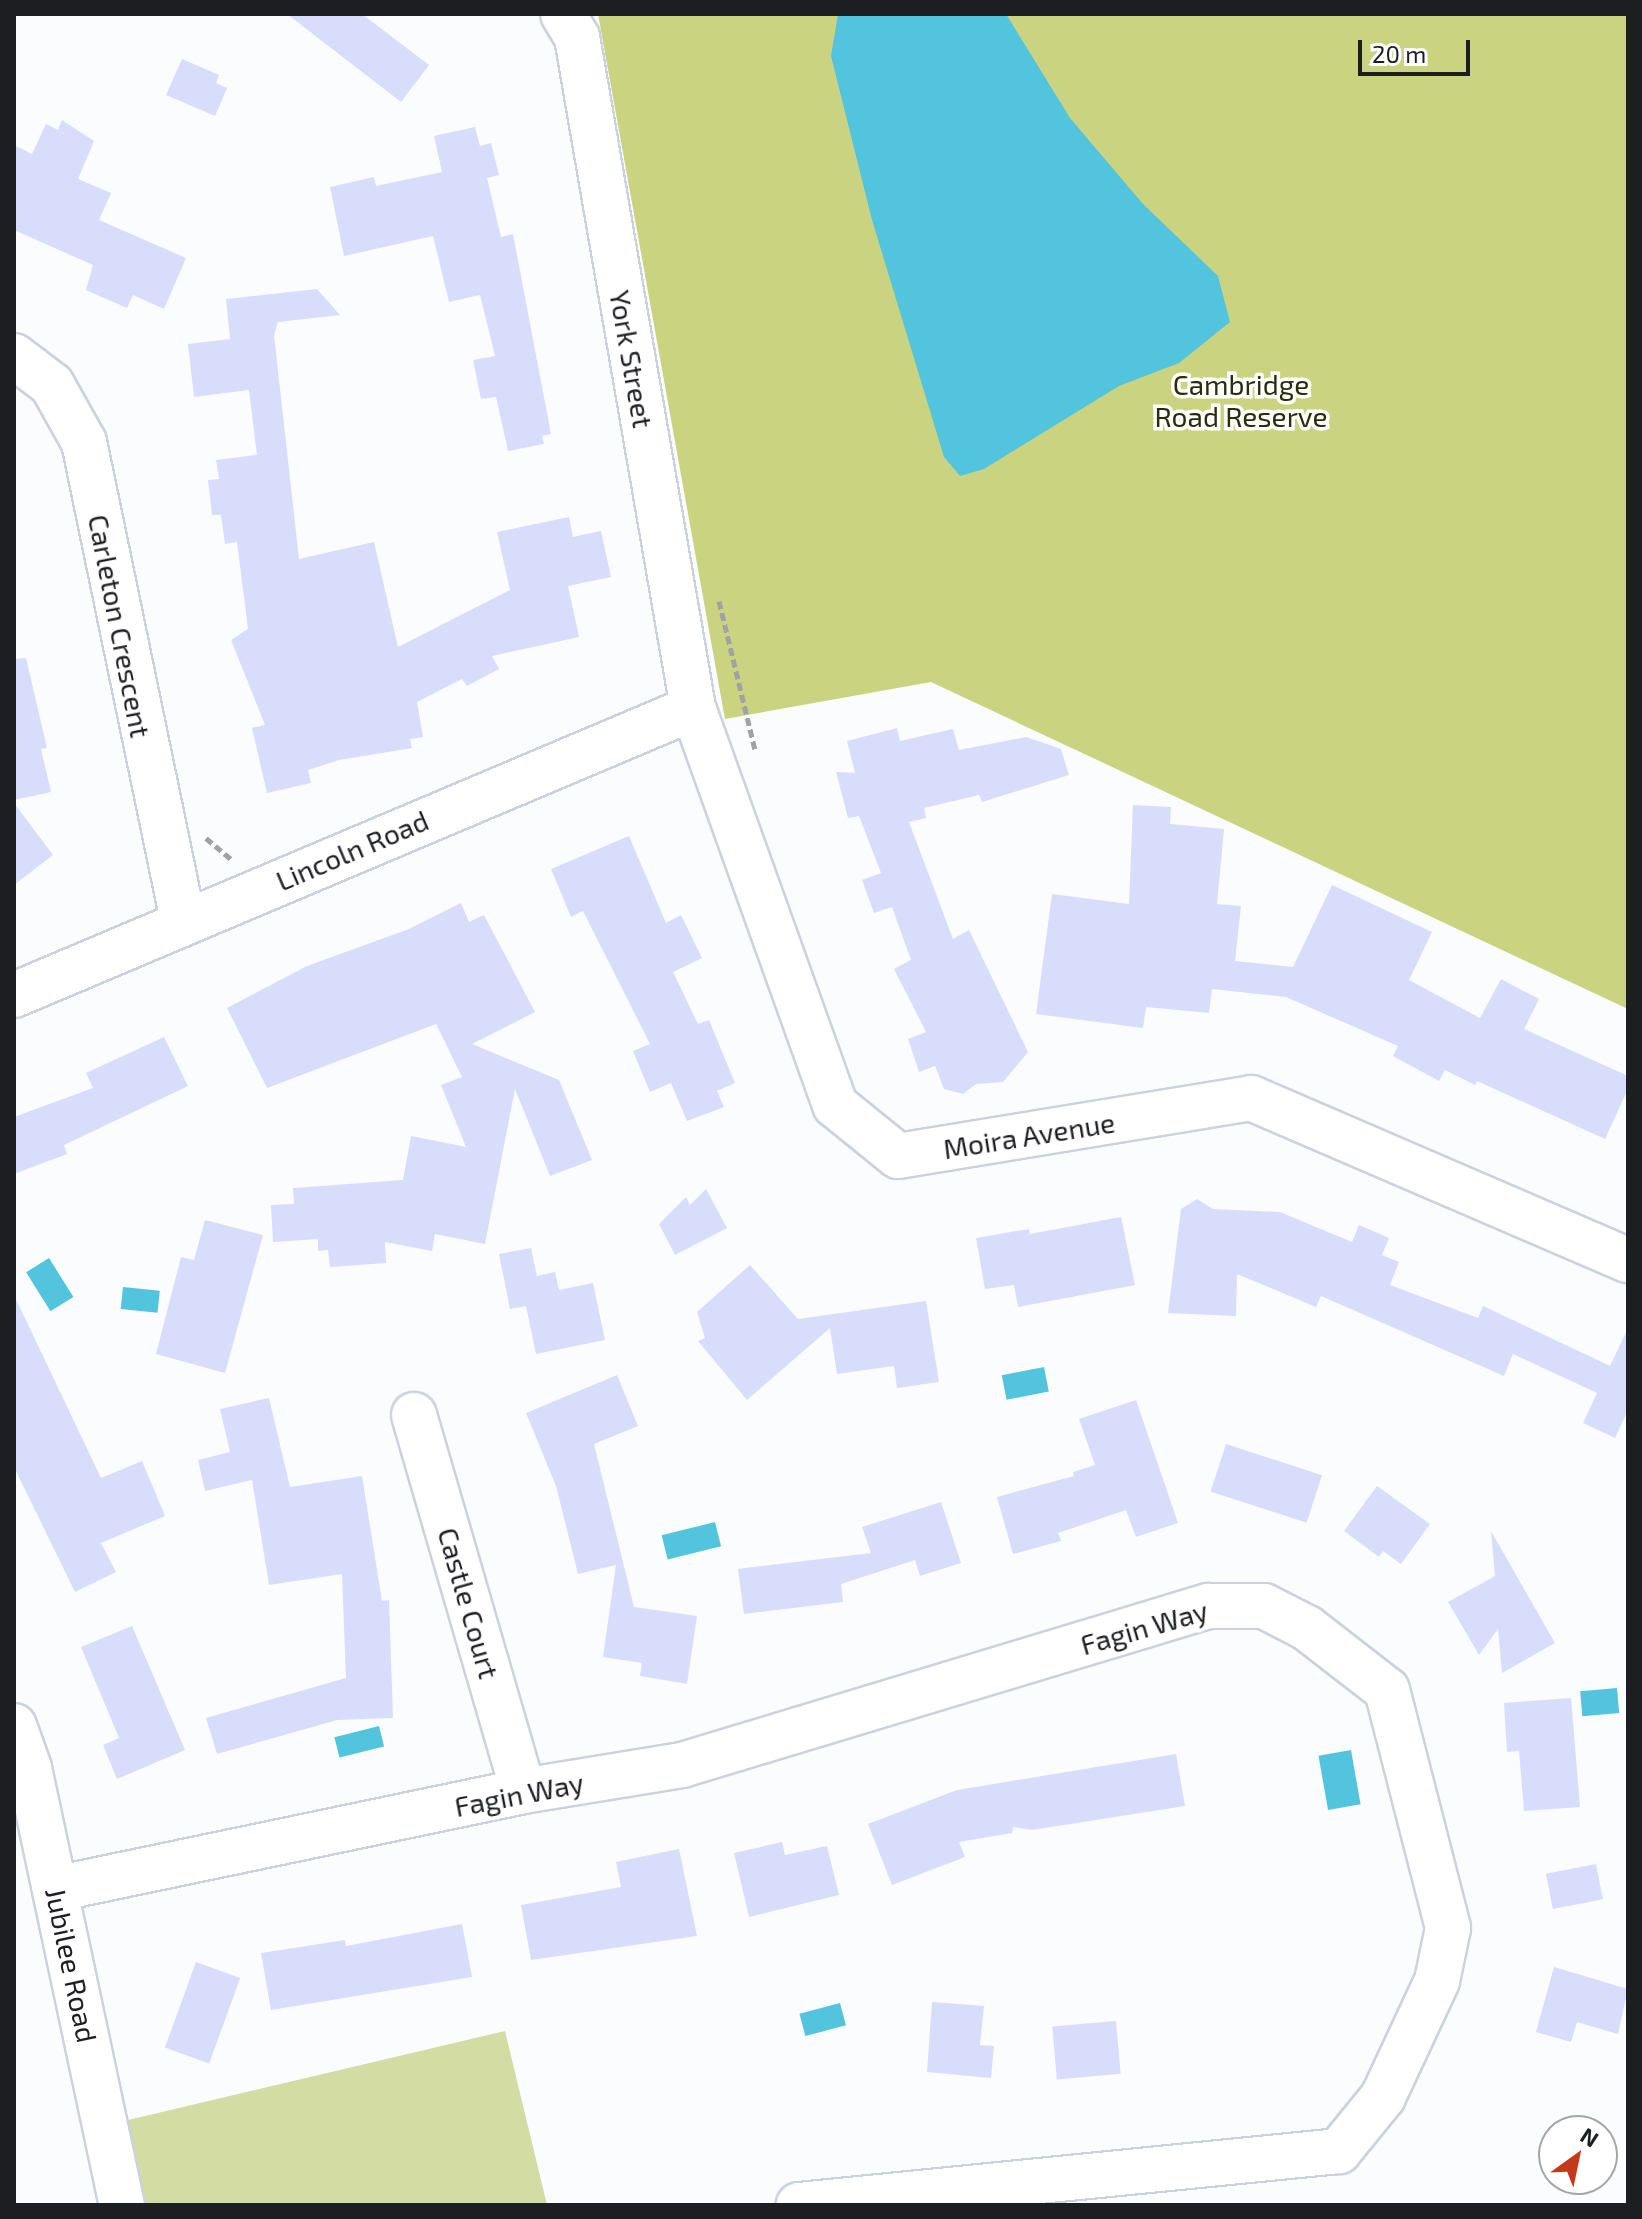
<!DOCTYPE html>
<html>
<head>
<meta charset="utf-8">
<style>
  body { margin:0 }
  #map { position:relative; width:1642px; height:2219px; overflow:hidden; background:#fafcfe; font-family:"Exo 2",sans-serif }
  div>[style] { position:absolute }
  .green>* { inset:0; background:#d3dca2 }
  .forest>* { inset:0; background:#c9d380 }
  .water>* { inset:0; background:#53c4de; transform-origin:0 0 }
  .building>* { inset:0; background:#d9ddfc; transform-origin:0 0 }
  .path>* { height:5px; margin-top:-2.5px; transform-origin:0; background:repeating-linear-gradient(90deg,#a0a2a5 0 8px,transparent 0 12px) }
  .roads { filter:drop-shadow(2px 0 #ccd2dd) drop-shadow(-2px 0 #ccd2dd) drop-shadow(0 2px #ccd2dd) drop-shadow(0 -2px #ccd2dd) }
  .minor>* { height:44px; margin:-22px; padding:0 22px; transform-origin:22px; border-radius:22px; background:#fff }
  .tertiary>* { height:44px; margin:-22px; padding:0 22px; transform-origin:22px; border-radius:22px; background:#fff }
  span { translate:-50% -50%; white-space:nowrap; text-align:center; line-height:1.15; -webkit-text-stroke:7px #fff; paint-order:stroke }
  .street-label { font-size:28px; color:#1c1e22 }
  .park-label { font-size:28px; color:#292d09 }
  .frame { position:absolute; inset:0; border:16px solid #1c1e22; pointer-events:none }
  .north { position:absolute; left:1538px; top:2115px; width:80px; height:80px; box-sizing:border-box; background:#fff; border:2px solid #a4a5a7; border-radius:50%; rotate:33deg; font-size:22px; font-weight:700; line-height:32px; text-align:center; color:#1c1e22 }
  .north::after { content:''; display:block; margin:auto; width:28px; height:36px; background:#c43a19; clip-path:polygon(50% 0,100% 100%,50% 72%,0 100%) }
  .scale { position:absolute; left:1358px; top:40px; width:112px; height:36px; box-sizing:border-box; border:4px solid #1c1e22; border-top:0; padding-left:10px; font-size:24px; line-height:28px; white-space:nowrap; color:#1c1e22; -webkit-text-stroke:6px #fff; paint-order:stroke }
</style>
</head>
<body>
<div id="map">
  <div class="green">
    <div style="clip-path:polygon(505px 2031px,547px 2205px,122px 2205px,107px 2125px)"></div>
  </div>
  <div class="forest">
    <div style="clip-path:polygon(598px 14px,1628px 14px,1628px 1009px,931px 682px,725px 719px)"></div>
  </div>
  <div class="water">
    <div style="clip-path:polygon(838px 14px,1006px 14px,1070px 118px,1143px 204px,1218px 276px,1230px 322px,1179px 363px,1119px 386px,984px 469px,960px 476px,944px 457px,872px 220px,831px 56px)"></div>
    <div style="left:49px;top:1258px;width:46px;height:27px;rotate:58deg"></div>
    <div style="left:123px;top:1287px;width:37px;height:22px;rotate:6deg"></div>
    <div style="left:1044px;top:1367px;width:25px;height:43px;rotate:79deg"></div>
    <div style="left:715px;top:1522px;width:25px;height:55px;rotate:76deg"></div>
    <div style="left:1617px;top:1688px;width:25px;height:37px;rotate:85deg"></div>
    <div style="left:379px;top:1726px;width:21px;height:46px;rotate:76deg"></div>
    <div style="left:1351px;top:1750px;width:55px;height:33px;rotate:80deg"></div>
    <div style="left:840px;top:2003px;width:23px;height:42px;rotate:75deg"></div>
  </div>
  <div class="building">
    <div style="clip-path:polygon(287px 14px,362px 14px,429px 65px,401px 102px)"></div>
    <div style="clip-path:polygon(182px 59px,219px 75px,216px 83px,227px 88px,215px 116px,166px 95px)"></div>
    <div style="clip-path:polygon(62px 120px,94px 141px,78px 179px,111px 193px,99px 220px,186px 258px,164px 309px,133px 295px,127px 308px,86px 290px,93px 265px,14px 230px,14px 145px,32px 154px,46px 124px,58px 130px)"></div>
    <div style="clip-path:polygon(475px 127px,480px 146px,491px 143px,499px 175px,487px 178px,501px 237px,513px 234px,551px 434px,542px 436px,544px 444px,508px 451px,496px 397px,481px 399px,473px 360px,495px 356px,480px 295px,449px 302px,433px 236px,344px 256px,330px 187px,374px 177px,376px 186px,442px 172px,434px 136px)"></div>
    <div style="clip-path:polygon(317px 289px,340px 315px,278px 322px,274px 335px,299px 559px,374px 542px,398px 647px,510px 590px,497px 532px,569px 517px,573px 537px,601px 531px,611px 577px,568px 586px,579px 637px,492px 656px,499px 669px,467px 686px,462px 679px,417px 702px,423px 737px,410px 739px,412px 748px,339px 760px,308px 770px,311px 783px,267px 793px,252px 728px,265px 725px,231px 640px,248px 629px,237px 542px,225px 544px,221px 515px,212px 515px,208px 480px,219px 479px,216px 460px,257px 455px,249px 390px,194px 397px,188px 344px,230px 339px,226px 299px)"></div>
    <div style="clip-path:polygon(26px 658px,47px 748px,41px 749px,51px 792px,14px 800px,14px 659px)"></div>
    <div style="clip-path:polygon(897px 728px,900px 741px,953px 729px,959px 750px,1026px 737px,1061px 749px,1069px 775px,982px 802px,979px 795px,924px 808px,926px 818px,909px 822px,953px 939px,969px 930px,1028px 1052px,1003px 1082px,976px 1084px,963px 1094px,944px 1089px,935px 1066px,919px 1072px,908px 1039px,926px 1032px,894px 969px,911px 960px,892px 907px,874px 913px,862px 880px,881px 873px,859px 816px,848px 818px,836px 772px,855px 773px,847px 741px)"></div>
    <div style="clip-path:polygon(14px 803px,53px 855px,14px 885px)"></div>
    <div style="clip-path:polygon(1133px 805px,1171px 807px,1170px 824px,1224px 829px,1217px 904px,1241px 906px,1235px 961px,1293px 967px,1332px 885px,1432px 932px,1409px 980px,1480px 1018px,1501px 979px,1539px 999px,1524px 1029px,1628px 1076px,1628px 1089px,1605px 1139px,1477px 1081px,1475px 1085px,1445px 1070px,1439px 1081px,1393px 1056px,1398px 1046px,1286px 997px,1212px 989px,1209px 1013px,1146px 1007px,1143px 1028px,1036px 1014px,1052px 894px,1129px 904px)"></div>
    <div style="clip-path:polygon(629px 836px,666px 923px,681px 915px,702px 958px,673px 972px,698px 1024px,709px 1020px,735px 1083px,717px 1091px,724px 1107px,687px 1121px,671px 1083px,650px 1092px,633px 1051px,650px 1044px,583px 911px,571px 917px,551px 869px)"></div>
    <div style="clip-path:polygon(461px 903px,469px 922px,484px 915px,535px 1012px,472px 1044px,559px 1080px,592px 1160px,550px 1176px,515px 1089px,485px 1244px,435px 1234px,432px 1251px,385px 1242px,386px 1263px,330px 1267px,328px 1250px,318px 1251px,318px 1239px,273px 1242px,271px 1205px,294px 1204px,293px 1188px,403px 1180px,411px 1136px,466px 1147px,441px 1085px,462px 1077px,436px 1024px,267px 1088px,227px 1008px,307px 966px,409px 929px)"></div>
    <div style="clip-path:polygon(164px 1037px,188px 1086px,64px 1145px,67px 1154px,14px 1174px,14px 1117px,93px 1088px,86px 1073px)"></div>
    <div style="clip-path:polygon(706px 1189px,727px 1228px,675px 1255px,659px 1224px,686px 1197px,690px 1205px)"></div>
    <div style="clip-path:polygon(1197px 1199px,1213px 1209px,1280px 1212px,1352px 1242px,1359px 1225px,1389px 1238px,1382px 1255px,1399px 1262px,1390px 1285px,1478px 1318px,1483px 1306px,1610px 1366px,1628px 1328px,1628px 1410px,1615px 1438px,1583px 1423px,1597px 1393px,1513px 1354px,1504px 1376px,1321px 1296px,1316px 1307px,1237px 1274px,1236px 1316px,1168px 1313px,1181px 1209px)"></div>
    <div style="clip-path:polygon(1121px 1217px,1135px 1285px,1018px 1307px,1014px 1285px,985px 1289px,976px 1238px,1029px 1229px,1030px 1234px)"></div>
    <div style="clip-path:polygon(205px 1220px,263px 1235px,225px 1373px,156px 1354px,181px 1257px,194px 1260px)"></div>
    <div style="clip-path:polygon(531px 1248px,537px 1276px,555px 1272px,559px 1290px,593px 1283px,605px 1340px,536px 1354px,526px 1306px,510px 1309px,499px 1254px)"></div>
    <div style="clip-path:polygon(750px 1265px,798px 1319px,926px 1301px,939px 1382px,897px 1388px,894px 1366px,837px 1374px,830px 1328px,747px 1400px,698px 1341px,705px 1338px,697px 1312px)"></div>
    <div style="clip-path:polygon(14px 1295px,101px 1478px,142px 1461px,165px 1516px,101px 1543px,116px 1572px,75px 1592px,14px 1467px)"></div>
    <div style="clip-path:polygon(617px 1375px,638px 1426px,594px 1444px,634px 1607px,697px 1616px,687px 1684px,640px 1676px,642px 1663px,603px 1657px,616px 1565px,578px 1574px,556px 1486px,526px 1413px)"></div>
    <div style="clip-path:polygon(269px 1398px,290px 1487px,362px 1476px,382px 1601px,389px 1600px,393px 1718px,337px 1720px,217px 1754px,206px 1718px,346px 1678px,342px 1574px,269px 1585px,252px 1480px,205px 1491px,198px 1460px,230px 1452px,220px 1409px)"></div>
    <div style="clip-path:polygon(1136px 1400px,1178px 1523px,1136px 1537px,1126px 1510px,1058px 1533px,1061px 1541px,1013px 1554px,997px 1497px,1074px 1476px,1073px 1472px,1095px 1465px,1079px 1419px)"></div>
    <div style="left:1226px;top:1444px;width:101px;height:50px;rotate:18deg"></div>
    <div style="clip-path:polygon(1377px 1486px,1430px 1524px,1401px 1564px,1383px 1551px,1379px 1557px,1344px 1531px)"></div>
    <div style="clip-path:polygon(941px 1502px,961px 1563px,920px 1576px,915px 1560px,841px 1584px,843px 1602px,744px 1614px,738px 1569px,871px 1553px,862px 1527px)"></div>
    <div style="clip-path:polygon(1491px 1531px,1555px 1643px,1502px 1673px,1498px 1629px,1479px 1655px,1448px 1602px,1495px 1576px)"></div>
    <div style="clip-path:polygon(132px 1626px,185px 1750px,117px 1779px,103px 1745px,119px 1738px,81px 1647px)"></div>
    <div style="clip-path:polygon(1571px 1698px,1580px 1807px,1524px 1811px,1519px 1751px,1507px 1752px,1504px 1703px)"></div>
    <div style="clip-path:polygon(1176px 1754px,1185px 1806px,1032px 1830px,1013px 1827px,1012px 1833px,959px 1842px,965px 1857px,892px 1885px,868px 1824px,957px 1790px)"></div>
    <div style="clip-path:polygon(782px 1842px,785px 1855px,827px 1846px,839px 1895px,749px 1917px,734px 1853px)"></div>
    <div style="clip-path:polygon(679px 1849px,697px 1936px,531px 1960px,521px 1905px,621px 1887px,616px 1862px)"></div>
    <div style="left:1596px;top:1864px;width:36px;height:51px;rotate:79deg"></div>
    <div style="clip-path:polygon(462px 1924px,472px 1977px,271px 2010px,261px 1953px,345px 1940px,346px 1946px)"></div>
    <div style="left:196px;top:1962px;width:47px;height:91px;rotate:20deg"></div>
    <div style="clip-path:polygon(1554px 1967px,1628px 1989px,1618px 2034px,1577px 2022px,1571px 2042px,1536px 2032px)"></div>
    <div style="clip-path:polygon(932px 2002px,984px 2006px,980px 2045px,994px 2046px,991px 2078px,927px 2072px)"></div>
    <div style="left:1116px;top:2021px;width:53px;height:64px;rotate:85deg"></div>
  </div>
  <div class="path">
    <div style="left:719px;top:601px;width:153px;rotate:76.4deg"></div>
    <div style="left:206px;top:838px;width:33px;rotate:40deg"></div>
  </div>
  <div class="roads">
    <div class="minor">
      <div style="left:563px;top:14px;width:27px;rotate:59deg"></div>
      <div style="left:577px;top:37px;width:681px;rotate:80.19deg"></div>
      <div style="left:693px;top:708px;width:422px;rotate:70.3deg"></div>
      <div style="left:835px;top:1105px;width:81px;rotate:39deg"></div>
      <div style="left:898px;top:1156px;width:358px;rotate:-9.3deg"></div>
      <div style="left:1251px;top:1098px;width:410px;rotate:23.3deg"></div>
      <div style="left:14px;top:356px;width:48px;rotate:37.3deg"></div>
      <div style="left:52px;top:385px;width:65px;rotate:60.7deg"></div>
      <div style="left:84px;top:442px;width:488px;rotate:78.3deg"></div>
      <div style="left:414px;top:1415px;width:391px;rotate:73.8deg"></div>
      <div style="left:14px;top:1726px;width:45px;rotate:70.3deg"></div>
      <div style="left:29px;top:1768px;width:447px;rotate:78deg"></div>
      <div style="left:55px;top:1889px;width:478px;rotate:-11.8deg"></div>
      <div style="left:523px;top:1791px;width:161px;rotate:-9.3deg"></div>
      <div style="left:682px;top:1765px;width:550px;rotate:-16.82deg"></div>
      <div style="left:1208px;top:1606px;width:56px"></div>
      <div style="left:1264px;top:1606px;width:48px;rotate:27.1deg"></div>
      <div style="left:1307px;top:1628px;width:101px;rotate:37.8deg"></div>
      <div style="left:1387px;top:1690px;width:246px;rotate:75.6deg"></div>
      <div style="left:1448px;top:1928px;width:54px;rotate:101.7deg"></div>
      <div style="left:1437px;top:1981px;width:128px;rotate:115deg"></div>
      <div style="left:1383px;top:2097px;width:70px;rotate:129.2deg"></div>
      <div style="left:1339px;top:2151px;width:543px;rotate:174.29deg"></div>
    </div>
    <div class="tertiary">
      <div style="left:14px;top:995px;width:737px;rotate:-22.91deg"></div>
    </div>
  </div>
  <div class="street-label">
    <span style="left:632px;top:359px;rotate:80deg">York Street</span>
    <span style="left:120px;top:626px;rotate:79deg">Carleton Crescent</span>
    <span style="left:352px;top:850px;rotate:-23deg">Lincoln Road</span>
    <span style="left:1029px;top:1135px;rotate:-9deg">Moira Avenue</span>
    <span style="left:469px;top:1603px;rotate:74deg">Castle Court</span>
    <span style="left:1144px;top:1627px;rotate:-16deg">Fagin Way</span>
    <span style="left:519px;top:1794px;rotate:-11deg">Fagin Way</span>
    <span style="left:72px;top:1965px;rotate:78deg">Jubilee Road</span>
  </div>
  <div class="park-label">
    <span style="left:1241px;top:400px">Cambridge<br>Road Reserve</span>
  </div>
  <div class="frame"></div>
  <div class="north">N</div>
  <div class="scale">20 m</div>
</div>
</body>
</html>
